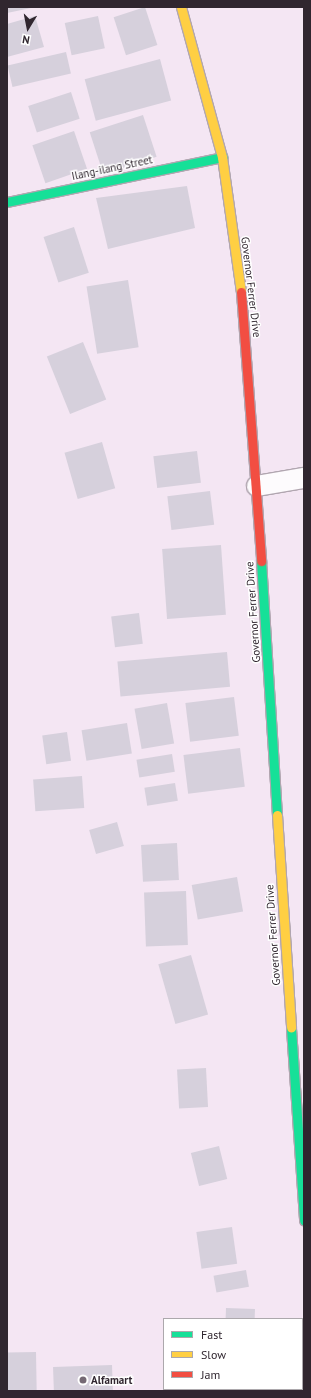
<!DOCTYPE html>
<html>
<head>
<meta charset="utf-8">
<style>
  body { margin:0 }
  #map { position:relative; width:311px; height:1398px; overflow:hidden; background:#f4e6f3; font-family:"PT Sans",sans-serif }
  div>[style] { position:absolute }
  .building>* { inset:0; background:#d6d0dc; transform-origin:0 0 }
  .roads { filter:drop-shadow(1px 0 #b1a6b0) drop-shadow(-1px 0 #b1a6b0) drop-shadow(0 1px #b1a6b0) drop-shadow(0 -1px #b1a6b0) }
  .lane>* { height:20px; margin:-10px; padding:0 10px; transform-origin:10px; border-radius:10px; background:#fdfbfd }
  .fast>* { height:9px; margin:-4.5px; padding:0 4.5px; transform-origin:4.5px; border-radius:4.5px; background:#16e098 }
  .slow>* { height:9px; margin:-4.5px; padding:0 4.5px; transform-origin:4.5px; border-radius:4.5px; background:#ffcf43 }
  .jam>* { height:9px; margin:-4.5px; padding:0 4.5px; transform-origin:4.5px; border-radius:4.5px; background:#f24e42 }
  .dots>* { width:11px; height:11px; translate:-50% -50%; box-sizing:border-box; border:2px solid #fff; border-radius:50% }
  span { translate:-50% -50%; white-space:nowrap; text-align:center; line-height:1.15; -webkit-text-stroke:3px #fff; paint-order:stroke }
  .street-label { font-size:11px; color:#30262f }
  .poi-label { font-size:11px; color:#30262f; font-weight:700 }
  .left { translate:0 -50%; text-align:left }
  .frame { position:absolute; inset:0; border:8px solid #30262f; pointer-events:none }
  .legend { position:absolute; left:163px; top:1318px; width:140px; height:72px; box-sizing:border-box; background:#fff; border:1px solid #aca8ac; margin:0; padding:5px 7px; list-style:none; font-size:12px; color:#30262f }
  .legend li { display:flex; align-items:center; gap:8px; height:20px }
  .legend b { width:20px; border:1px solid #aca8ac }
  .north { position:absolute; left:8px; top:8px; width:40px; height:40px; -webkit-text-stroke:3px #fff; paint-order:stroke; rotate:190deg; font-size:11px; font-weight:700; line-height:16px; text-align:center; color:#30262f }
  .north::after { content:''; display:block; margin:auto; width:14px; height:18px; background:#30262f; clip-path:polygon(50% 0,100% 100%,50% 72%,0 100%) }
</style>
</head>
<body>
<div id="map">
  <div class="building">
    <div style="clip-path:polygon(7px 7px,31px 7px,31px 8px,7px 13px)"></div>
    <div style="left:145px;top:7px;width:40px;height:33px;rotate:72deg"></div>
    <div style="clip-path:polygon(35px 16px,44px 47px,7px 57px,7px 24px)"></div>
    <div style="left:98px;top:16px;width:33px;height:34px;rotate:78deg"></div>
    <div style="left:66px;top:52px;width:22px;height:60px;rotate:77deg"></div>
    <div style="left:160px;top:59px;width:43px;height:78px;rotate:75deg"></div>
    <div style="left:71px;top:92px;width:28px;height:45px;rotate:72deg"></div>
    <div style="left:143px;top:115px;width:44px;height:56px;rotate:72deg"></div>
    <div style="left:74px;top:131px;width:40px;height:44px;rotate:71deg"></div>
    <div style="clip-path:polygon(187px 186px,195px 228px,108px 249px,96px 198px)"></div>
    <div style="left:74px;top:227px;width:48px;height:32px;rotate:72deg"></div>
    <div style="left:128px;top:280px;width:68px;height:42px;rotate:81deg"></div>
    <div style="left:83px;top:342px;width:62px;height:39px;rotate:68deg"></div>
    <div style="left:102px;top:442px;width:48px;height:39px;rotate:74deg"></div>
    <div style="left:197px;top:451px;width:32px;height:44px;rotate:83deg"></div>
    <div style="left:210px;top:491px;width:34px;height:43px;rotate:83deg"></div>
    <div style="left:221px;top:545px;width:70px;height:59px;rotate:86deg"></div>
    <div style="left:139px;top:613px;width:31px;height:28px;rotate:83deg"></div>
    <div style="left:227px;top:652px;width:35px;height:110px;rotate:85deg"></div>
    <div style="left:234px;top:697px;width:39px;height:49px;rotate:83deg"></div>
    <div style="left:167px;top:703px;width:41px;height:33px;rotate:80deg"></div>
    <div style="left:127px;top:723px;width:31px;height:46px;rotate:81deg"></div>
    <div style="left:67px;top:732px;width:29px;height:25px;rotate:82deg"></div>
    <div style="left:240px;top:748px;width:39px;height:57px;rotate:83deg"></div>
    <div style="left:172px;top:754px;width:18px;height:36px;rotate:81deg"></div>
    <div style="left:82px;top:776px;width:32px;height:49px;rotate:86deg"></div>
    <div style="left:175px;top:783px;width:18px;height:31px;rotate:81deg"></div>
    <div style="left:117px;top:822px;width:25px;height:29px;rotate:74deg"></div>
    <div style="left:177px;top:843px;width:37px;height:36px;rotate:87deg"></div>
    <div style="left:237px;top:877px;width:35px;height:46px;rotate:80deg"></div>
    <div style="left:186px;top:891px;width:54px;height:42px;rotate:88deg"></div>
    <div style="left:191px;top:955px;width:62px;height:34px;rotate:74deg"></div>
    <div style="left:206px;top:1068px;width:39px;height:29px;rotate:87deg"></div>
    <div style="left:219px;top:1146px;width:34px;height:29px;rotate:76deg"></div>
    <div style="left:232px;top:1227px;width:37px;height:36px;rotate:82deg"></div>
    <div style="left:246px;top:1270px;width:17px;height:33px;rotate:80deg"></div>
    <div style="left:226px;top:1308px;width:29px;height:11px;rotate:2deg"></div>
    <div style="left:36px;top:1352px;width:39px;height:29px;rotate:89deg"></div>
    <div style="left:112px;top:1365px;width:26px;height:59px;rotate:88deg"></div>
    <div style="left:228px;top:1389px;width:49px;height:2px"></div>
  </div>
  <div class="roads">
    <div class="lane">
      <div style="left:257px;top:486px;width:48px;rotate:-9.7deg"></div>
    </div>
    <div class="fast">
      <div style="left:7px;top:202px;width:220px;rotate:-11.8deg"></div>
      <div style="left:261px;top:561px;width:255px;rotate:86.4deg"></div>
      <div style="left:291px;top:1028px;width:193px;rotate:86.1deg"></div>
    </div>
    <div class="slow">
      <div style="left:181px;top:7px;width:156px;rotate:74.7deg"></div>
      <div style="left:222px;top:157px;width:136px;rotate:82deg"></div>
      <div style="left:277px;top:815px;width:213px;rotate:86.2deg"></div>
    </div>
    <div class="jam">
      <div style="left:241px;top:292px;width:270px;rotate:85.7deg"></div>
    </div>
  </div>
  <div class="dots">
    <div style="left:83px;top:1380px;background:#756974"></div>
  </div>
  <div class="street-label">
    <span style="left:112px;top:168px;rotate:-12deg">Ilang-ilang Street</span>
    <span style="left:251px;top:287px;rotate:83deg">Governor Ferrer Drive</span>
    <span style="left:253px;top:612px;rotate:-94deg">Governor Ferrer Drive</span>
    <span style="left:273px;top:935px;rotate:-94deg">Governor Ferrer Drive</span>
  </div>
  <div class="poi-label">
    <span class="left" style="left:91px;top:1380px">Alfamart</span>
  </div>
  <div class="frame"></div>
  <ul class="legend">
  <li><b style="height:5px;background:#16e098"></b>Fast</li>
  <li><b style="height:5px;background:#ffcf43"></b>Slow</li>
  <li><b style="height:5px;background:#f24e42"></b>Jam</li>
  </ul>
  <div class="north">N</div>
</div>
</body>
</html>
